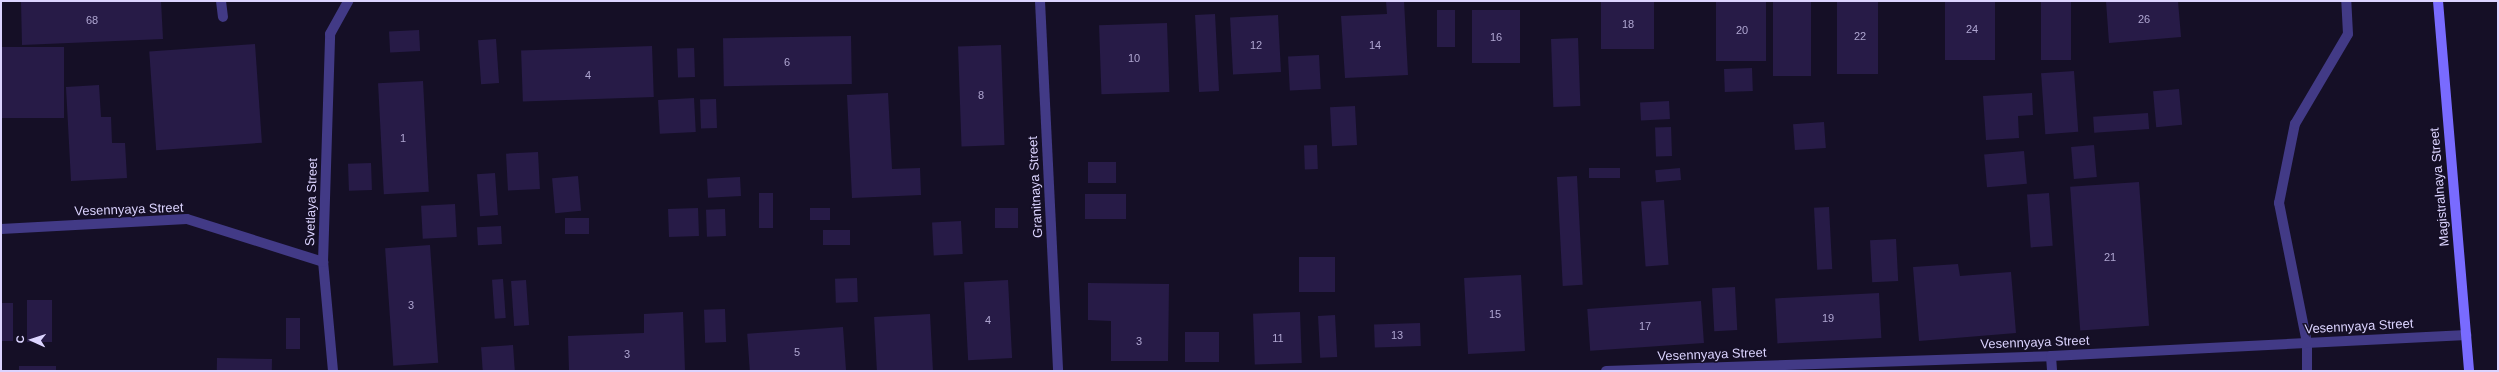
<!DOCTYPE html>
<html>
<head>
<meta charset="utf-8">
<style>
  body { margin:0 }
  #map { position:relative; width:2499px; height:372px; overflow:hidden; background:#150f26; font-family:Helvetica,sans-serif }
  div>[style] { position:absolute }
  .building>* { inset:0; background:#271b47; transform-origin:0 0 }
  .lane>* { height:10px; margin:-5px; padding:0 5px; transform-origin:5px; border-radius:5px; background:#423a86 }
  .street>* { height:10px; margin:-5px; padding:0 5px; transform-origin:5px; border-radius:5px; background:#423a86 }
  .secondary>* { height:10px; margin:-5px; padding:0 5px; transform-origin:5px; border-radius:5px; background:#796bff }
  span { translate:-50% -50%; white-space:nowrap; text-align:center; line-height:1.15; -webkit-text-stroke:3px #150f26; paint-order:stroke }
  .number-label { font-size:11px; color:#afa6d1 }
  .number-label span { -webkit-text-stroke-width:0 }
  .street-label { font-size:13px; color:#dcd4ff }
  .frame { position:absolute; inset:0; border:2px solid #dcd4ff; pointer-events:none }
  .north { position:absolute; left:12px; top:320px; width:40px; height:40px; -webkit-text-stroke:3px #150f26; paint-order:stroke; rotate:273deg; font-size:11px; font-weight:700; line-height:16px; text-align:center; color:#dcd4ff }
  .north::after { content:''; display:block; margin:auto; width:14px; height:18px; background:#dcd4ff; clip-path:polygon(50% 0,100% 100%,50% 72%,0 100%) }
</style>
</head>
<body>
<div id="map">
  <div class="building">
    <div style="clip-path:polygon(21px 1px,161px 1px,163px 39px,22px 45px)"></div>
    <div style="clip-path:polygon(1386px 1px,1404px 1px,1408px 75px,1345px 78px,1341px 16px,1387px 14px)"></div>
    <div style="left:1601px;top:1px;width:53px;height:48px"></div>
    <div style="left:1716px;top:1px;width:50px;height:60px"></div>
    <div style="left:1773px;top:1px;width:38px;height:75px"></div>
    <div style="left:1837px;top:1px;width:41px;height:73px"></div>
    <div style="left:1945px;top:1px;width:50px;height:59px"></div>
    <div style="left:2041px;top:1px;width:30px;height:59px"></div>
    <div style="clip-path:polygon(2106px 1px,2178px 1px,2181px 37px,2109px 43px)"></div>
    <div style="left:1437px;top:10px;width:18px;height:37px"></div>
    <div style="left:1520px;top:10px;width:53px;height:48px;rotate:90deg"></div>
    <div style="left:1215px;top:14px;width:77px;height:20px;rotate:87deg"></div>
    <div style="left:1278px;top:15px;width:57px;height:48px;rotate:87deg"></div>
    <div style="left:1167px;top:23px;width:69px;height:68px;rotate:88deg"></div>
    <div style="left:419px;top:30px;width:21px;height:30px;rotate:87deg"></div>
    <div style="left:851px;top:36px;width:48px;height:128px;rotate:89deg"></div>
    <div style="left:1578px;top:38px;width:68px;height:27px;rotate:88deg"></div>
    <div style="left:496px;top:39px;width:44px;height:18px;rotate:86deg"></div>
    <div style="left:255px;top:44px;width:99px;height:106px;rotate:86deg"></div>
    <div style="left:1001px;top:45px;width:100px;height:43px;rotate:88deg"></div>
    <div style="left:652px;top:46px;width:51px;height:131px;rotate:88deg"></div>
    <div style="left:1px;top:47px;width:63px;height:71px"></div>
    <div style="left:694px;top:48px;width:29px;height:17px;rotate:88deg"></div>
    <div style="left:1319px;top:55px;width:34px;height:31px;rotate:87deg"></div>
    <div style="left:1752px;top:68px;width:23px;height:28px;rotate:88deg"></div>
    <div style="left:2074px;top:71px;width:61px;height:33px;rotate:86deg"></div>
    <div style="left:423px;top:81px;width:111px;height:45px;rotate:87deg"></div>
    <div style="clip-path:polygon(99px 85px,101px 117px,111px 117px,112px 143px,125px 143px,127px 178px,71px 181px,66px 87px)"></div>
    <div style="left:2179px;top:89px;width:36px;height:26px;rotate:85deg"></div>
    <div style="clip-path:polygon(888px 93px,892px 169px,920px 168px,921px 195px,852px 198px,847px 95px)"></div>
    <div style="clip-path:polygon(2032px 93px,2033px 115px,2018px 116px,2019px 138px,1986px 140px,1983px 96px)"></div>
    <div style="left:694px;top:98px;width:34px;height:36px;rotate:87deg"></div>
    <div style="left:716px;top:99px;width:29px;height:16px;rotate:88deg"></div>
    <div style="left:1669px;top:101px;width:18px;height:29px;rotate:87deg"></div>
    <div style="left:1355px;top:106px;width:39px;height:25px;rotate:87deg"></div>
    <div style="left:2148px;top:113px;width:16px;height:55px;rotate:86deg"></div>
    <div style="left:1824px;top:122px;width:26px;height:31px;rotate:86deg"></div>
    <div style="left:1671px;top:127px;width:29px;height:16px;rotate:88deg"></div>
    <div style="left:1317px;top:145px;width:24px;height:13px;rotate:88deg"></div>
    <div style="left:2094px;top:145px;width:32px;height:23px;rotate:85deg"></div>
    <div style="left:2024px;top:151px;width:33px;height:40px;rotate:85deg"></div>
    <div style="left:538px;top:152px;width:37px;height:32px;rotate:87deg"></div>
    <div style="left:1088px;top:162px;width:28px;height:21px"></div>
    <div style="left:371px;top:163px;width:27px;height:23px;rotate:88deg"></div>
    <div style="left:1620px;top:168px;width:10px;height:31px;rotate:90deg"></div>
    <div style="left:1680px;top:168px;width:12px;height:25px;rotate:85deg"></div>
    <div style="left:495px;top:173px;width:42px;height:18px;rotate:86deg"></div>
    <div style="left:578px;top:176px;width:35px;height:26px;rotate:85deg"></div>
    <div style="left:1577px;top:176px;width:109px;height:20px;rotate:87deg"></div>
    <div style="left:740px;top:177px;width:19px;height:33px;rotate:87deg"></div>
    <div style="left:2139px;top:182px;width:144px;height:69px;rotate:86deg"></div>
    <div style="left:759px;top:193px;width:14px;height:35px"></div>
    <div style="left:2049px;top:193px;width:53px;height:22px;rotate:86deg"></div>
    <div style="left:1085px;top:194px;width:41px;height:25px"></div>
    <div style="left:1664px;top:200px;width:65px;height:23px;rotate:86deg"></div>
    <div style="left:455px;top:204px;width:33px;height:34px;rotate:87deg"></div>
    <div style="left:1829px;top:207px;width:62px;height:15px;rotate:87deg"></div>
    <div style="left:698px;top:208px;width:28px;height:30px;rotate:88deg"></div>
    <div style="left:810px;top:208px;width:20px;height:12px"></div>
    <div style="left:1018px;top:208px;width:20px;height:23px;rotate:90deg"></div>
    <div style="left:725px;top:209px;width:27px;height:19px;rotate:88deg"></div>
    <div style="left:589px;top:218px;width:16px;height:24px;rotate:90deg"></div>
    <div style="left:961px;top:221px;width:33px;height:29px;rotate:87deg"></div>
    <div style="left:501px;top:226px;width:18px;height:24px;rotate:87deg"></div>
    <div style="left:850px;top:230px;width:15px;height:27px;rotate:90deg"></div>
    <div style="left:1896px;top:239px;width:42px;height:26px;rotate:87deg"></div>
    <div style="left:430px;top:245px;width:118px;height:45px;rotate:86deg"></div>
    <div style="left:1335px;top:257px;width:35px;height:36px;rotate:90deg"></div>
    <div style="clip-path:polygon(1958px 264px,1960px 276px,2011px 272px,2016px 333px,1919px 341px,1913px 267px)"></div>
    <div style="left:1521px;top:275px;width:76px;height:57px;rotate:87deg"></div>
    <div style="left:857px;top:278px;width:24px;height:22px;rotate:88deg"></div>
    <div style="left:503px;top:279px;width:39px;height:11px;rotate:86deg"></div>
    <div style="left:526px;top:280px;width:45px;height:15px;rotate:86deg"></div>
    <div style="left:1008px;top:280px;width:78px;height:44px;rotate:87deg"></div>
    <div style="clip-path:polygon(1088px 283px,1169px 284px,1168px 361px,1111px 361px,1111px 321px,1088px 320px)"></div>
    <div style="left:1735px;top:287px;width:43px;height:23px;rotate:87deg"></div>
    <div style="left:1879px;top:293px;width:45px;height:104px;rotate:87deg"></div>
    <div style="left:27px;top:300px;width:25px;height:42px"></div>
    <div style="left:1701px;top:301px;width:42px;height:114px;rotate:86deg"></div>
    <div style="left:1px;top:303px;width:12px;height:38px"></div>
    <div style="left:725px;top:309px;width:33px;height:21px;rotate:88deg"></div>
    <div style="clip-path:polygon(683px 312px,685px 371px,569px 371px,568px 336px,644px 333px,644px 314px)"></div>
    <div style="left:1300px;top:312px;width:51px;height:47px;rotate:88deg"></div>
    <div style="left:930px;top:314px;width:57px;height:56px;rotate:87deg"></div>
    <div style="left:1335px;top:315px;width:42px;height:17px;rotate:87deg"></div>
    <div style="left:286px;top:318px;width:14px;height:31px"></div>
    <div style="left:1420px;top:323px;width:23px;height:46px;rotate:88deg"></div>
    <div style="left:843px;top:327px;width:44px;height:96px;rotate:86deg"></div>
    <div style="left:1185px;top:332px;width:34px;height:30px"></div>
    <div style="left:513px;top:345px;width:26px;height:32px;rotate:86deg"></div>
    <div style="left:217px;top:358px;width:55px;height:13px;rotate:1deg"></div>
    <div style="left:19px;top:366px;width:37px;height:5px"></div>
  </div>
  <div class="lane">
    <div style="left:221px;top:1px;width:16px;rotate:83deg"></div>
    <div style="left:2307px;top:371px;width:28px;rotate:-90deg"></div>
    <div style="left:2307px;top:343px;width:143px;rotate:-101.3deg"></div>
    <div style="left:2279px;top:203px;width:81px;rotate:-78.6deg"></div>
    <div style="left:2295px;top:124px;width:104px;rotate:-59.5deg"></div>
    <div style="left:2348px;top:34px;width:33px;rotate:-93deg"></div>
  </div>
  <div class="street">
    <div style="left:1040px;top:1px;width:370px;rotate:87.2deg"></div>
    <div style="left:1px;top:229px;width:186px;rotate:-3.1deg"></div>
    <div style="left:187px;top:219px;width:143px;rotate:17.5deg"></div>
    <div style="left:2051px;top:356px;width:15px;rotate:86deg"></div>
    <div style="left:333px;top:371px;width:109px;rotate:-95.2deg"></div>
    <div style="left:323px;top:262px;width:228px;rotate:-88.2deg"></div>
    <div style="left:330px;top:34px;width:38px;rotate:-61deg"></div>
    <div style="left:1606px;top:371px;width:445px;rotate:-1.9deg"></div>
    <div style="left:2051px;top:356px;width:416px;rotate:-2.9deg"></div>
  </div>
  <div class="secondary">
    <div style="left:2438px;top:1px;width:371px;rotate:85.2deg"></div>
  </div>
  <div class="number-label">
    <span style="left:2144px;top:19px">26</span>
    <span style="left:92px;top:20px">68</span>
    <span style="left:1628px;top:24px">18</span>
    <span style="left:1972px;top:29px">24</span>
    <span style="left:1742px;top:30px">20</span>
    <span style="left:1860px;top:36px">22</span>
    <span style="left:1496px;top:37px">16</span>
    <span style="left:1256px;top:45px">12</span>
    <span style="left:1375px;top:45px">14</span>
    <span style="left:1134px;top:58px">10</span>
    <span style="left:787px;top:62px">6</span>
    <span style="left:588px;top:75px">4</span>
    <span style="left:981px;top:95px">8</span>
    <span style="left:403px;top:138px">1</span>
    <span style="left:2110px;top:257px">21</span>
    <span style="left:411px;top:305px">3</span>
    <span style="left:1495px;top:314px">15</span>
    <span style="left:1828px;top:318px">19</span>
    <span style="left:988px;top:320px">4</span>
    <span style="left:1645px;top:326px">17</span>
    <span style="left:1397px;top:335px">13</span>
    <span style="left:1278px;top:338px">11</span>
    <span style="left:1139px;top:341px">3</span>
    <span style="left:797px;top:352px">5</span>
    <span style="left:627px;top:354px">3</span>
  </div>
  <div class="street-label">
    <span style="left:1036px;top:187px;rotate:-93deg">Granitnaya Street</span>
    <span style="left:2440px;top:187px;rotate:-95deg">Magistralnaya Street</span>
    <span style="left:312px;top:202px;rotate:-88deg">Svetlaya Street</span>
    <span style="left:129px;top:210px;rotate:-2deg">Vesennyaya Street</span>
    <span style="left:2359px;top:327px;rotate:-3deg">Vesennyaya Street</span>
    <span style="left:2035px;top:343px;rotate:-2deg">Vesennyaya Street</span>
    <span style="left:1712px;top:355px;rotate:-2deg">Vesennyaya Street</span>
  </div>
  <div class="frame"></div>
  <div class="north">С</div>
</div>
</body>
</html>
